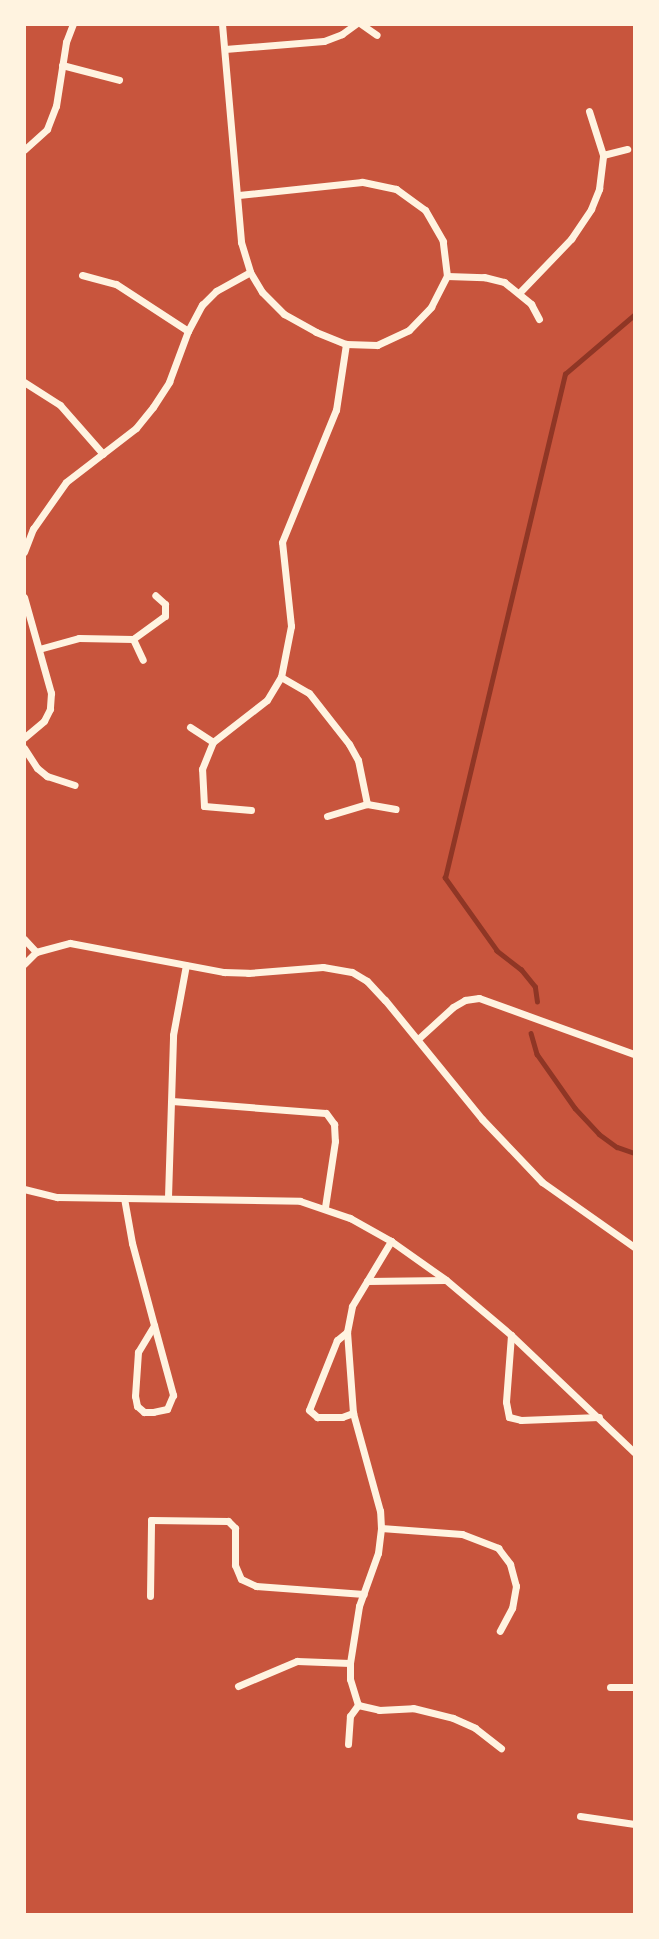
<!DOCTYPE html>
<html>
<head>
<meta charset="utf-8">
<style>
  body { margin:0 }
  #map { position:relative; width:659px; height:1939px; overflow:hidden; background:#c8553d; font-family:"Fira Sans Condensed",sans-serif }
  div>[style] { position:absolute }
  .stream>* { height:4.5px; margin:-2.25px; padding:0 2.25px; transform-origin:2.25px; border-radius:2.25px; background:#8f3625 }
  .minor>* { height:7px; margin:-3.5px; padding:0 3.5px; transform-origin:3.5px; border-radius:3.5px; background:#fff3e0 }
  span { translate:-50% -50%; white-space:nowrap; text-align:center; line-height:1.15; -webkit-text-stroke:5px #fff3e0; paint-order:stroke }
  .frame { position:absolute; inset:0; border:26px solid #fff3e0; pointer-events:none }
</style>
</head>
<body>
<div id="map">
  <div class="stream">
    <div style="left:537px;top:1002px;width:15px;rotate:-98deg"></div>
    <div style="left:535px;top:987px;width:22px;rotate:-129deg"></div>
    <div style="left:521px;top:970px;width:31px;rotate:-142deg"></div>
    <div style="left:497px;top:951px;width:90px;rotate:-125.5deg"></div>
    <div style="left:445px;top:878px;width:518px;rotate:-76.61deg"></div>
    <div style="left:565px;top:374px;width:91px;rotate:-40.5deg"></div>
    <div style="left:531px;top:1033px;width:22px;rotate:74deg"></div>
    <div style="left:537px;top:1054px;width:66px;rotate:54.9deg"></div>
    <div style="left:575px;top:1108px;width:35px;rotate:47deg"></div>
    <div style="left:599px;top:1134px;width:22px;rotate:36deg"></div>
    <div style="left:617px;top:1147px;width:18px;rotate:19deg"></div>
  </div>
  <div class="minor">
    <div style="left:222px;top:24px;width:219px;rotate:85deg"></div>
    <div style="left:241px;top:242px;width:31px;rotate:73deg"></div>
    <div style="left:250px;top:272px;width:23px;rotate:59deg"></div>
    <div style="left:262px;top:292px;width:31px;rotate:45deg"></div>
    <div style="left:284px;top:314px;width:37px;rotate:29deg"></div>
    <div style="left:316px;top:332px;width:32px;rotate:22deg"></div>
    <div style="left:346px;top:344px;width:31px;rotate:2deg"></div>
    <div style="left:377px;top:345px;width:35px;rotate:-25deg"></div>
    <div style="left:409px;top:330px;width:32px;rotate:-46deg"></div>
    <div style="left:431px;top:307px;width:35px;rotate:-63deg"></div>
    <div style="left:447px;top:276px;width:35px;rotate:-97deg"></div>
    <div style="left:443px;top:241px;width:36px;rotate:-120deg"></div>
    <div style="left:425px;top:210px;width:36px;rotate:-144deg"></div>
    <div style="left:396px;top:189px;width:35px;rotate:-168deg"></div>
    <div style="left:362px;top:182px;width:124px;rotate:174deg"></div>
    <div style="left:361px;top:24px;width:19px;rotate:35deg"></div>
    <div style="left:225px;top:49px;width:99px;rotate:-4.6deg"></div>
    <div style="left:324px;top:41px;width:19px;rotate:-21deg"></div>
    <div style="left:342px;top:34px;width:17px;rotate:-36deg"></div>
    <div style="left:62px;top:65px;width:59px;rotate:14.7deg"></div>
    <div style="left:24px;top:150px;width:31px;rotate:-42deg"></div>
    <div style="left:47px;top:129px;width:25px;rotate:-69deg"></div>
    <div style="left:56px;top:106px;width:65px;rotate:-81.1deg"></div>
    <div style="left:66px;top:42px;width:19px;rotate:-69deg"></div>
    <div style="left:603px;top:155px;width:25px;rotate:-14deg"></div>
    <div style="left:82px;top:275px;width:35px;rotate:15deg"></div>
    <div style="left:116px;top:284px;width:86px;rotate:33.1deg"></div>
    <div style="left:447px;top:276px;width:37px;rotate:2deg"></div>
    <div style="left:484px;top:277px;width:21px;rotate:14deg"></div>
    <div style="left:504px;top:282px;width:35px;rotate:39deg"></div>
    <div style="left:531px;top:304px;width:17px;rotate:62deg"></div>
    <div style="left:520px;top:292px;width:74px;rotate:-46.1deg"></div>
    <div style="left:571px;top:239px;width:36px;rotate:-56deg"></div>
    <div style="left:591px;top:209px;width:22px;rotate:-68deg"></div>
    <div style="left:599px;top:189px;width:34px;rotate:-83deg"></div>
    <div style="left:603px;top:155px;width:46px;rotate:-107.7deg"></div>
    <div style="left:24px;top:382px;width:43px;rotate:32.6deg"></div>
    <div style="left:60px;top:405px;width:65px;rotate:48.7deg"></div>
    <div style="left:24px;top:552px;width:25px;rotate:-69deg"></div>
    <div style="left:33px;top:529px;width:57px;rotate:-54.9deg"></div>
    <div style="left:66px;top:482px;width:88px;rotate:-37.6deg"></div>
    <div style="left:136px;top:428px;width:27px;rotate:-51deg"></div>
    <div style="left:153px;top:407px;width:30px;rotate:-57deg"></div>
    <div style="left:169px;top:382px;width:54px;rotate:-69.6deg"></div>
    <div style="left:188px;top:331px;width:30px;rotate:-62deg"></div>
    <div style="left:202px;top:305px;width:20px;rotate:-45deg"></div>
    <div style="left:216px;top:291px;width:39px;rotate:-29deg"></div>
    <div style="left:24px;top:597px;width:100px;rotate:74.3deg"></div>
    <div style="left:51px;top:693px;width:16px;rotate:94deg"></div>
    <div style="left:50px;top:709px;width:13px;rotate:117deg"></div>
    <div style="left:44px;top:721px;width:26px;rotate:140deg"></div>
    <div style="left:133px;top:639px;width:23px;rotate:65deg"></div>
    <div style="left:39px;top:649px;width:41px;rotate:-15.4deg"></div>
    <div style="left:79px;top:638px;width:54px;rotate:1.1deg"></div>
    <div style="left:133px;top:639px;width:39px;rotate:-36deg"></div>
    <div style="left:165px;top:616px;width:12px;rotate:-90deg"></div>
    <div style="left:165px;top:604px;width:13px;rotate:-138deg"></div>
    <div style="left:281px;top:677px;width:32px;rotate:30deg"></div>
    <div style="left:309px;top:693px;width:65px;rotate:51.9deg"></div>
    <div style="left:349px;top:744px;width:18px;rotate:61deg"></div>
    <div style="left:358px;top:760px;width:45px;rotate:78.4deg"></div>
    <div style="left:190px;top:727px;width:27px;rotate:33deg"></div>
    <div style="left:24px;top:748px;width:24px;rotate:57deg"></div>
    <div style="left:37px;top:768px;width:13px;rotate:39deg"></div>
    <div style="left:47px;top:776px;width:29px;rotate:18deg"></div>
    <div style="left:251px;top:810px;width:47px;rotate:-175.1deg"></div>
    <div style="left:204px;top:806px;width:37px;rotate:-93deg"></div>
    <div style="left:202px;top:769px;width:29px;rotate:-68deg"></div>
    <div style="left:213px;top:742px;width:68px;rotate:-37.9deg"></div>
    <div style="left:267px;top:700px;width:27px;rotate:-59deg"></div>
    <div style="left:281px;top:677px;width:52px;rotate:-78.9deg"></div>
    <div style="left:291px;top:626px;width:84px;rotate:-96.1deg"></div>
    <div style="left:282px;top:542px;width:143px;rotate:-67.8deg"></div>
    <div style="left:336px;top:410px;width:67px;rotate:-81.4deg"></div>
    <div style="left:327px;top:816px;width:42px;rotate:-16.7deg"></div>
    <div style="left:367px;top:804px;width:29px;rotate:10deg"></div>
    <div style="left:24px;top:939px;width:18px;rotate:47deg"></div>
    <div style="left:24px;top:964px;width:17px;rotate:-45deg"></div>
    <div style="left:36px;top:952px;width:35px;rotate:-15deg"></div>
    <div style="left:70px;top:943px;width:157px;rotate:10.7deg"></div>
    <div style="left:224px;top:972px;width:24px;rotate:2deg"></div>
    <div style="left:248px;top:973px;width:75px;rotate:-4.6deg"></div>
    <div style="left:323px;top:967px;width:29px;rotate:10deg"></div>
    <div style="left:352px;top:972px;width:17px;rotate:31deg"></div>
    <div style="left:367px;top:981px;width:26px;rotate:47deg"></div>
    <div style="left:385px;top:1000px;width:154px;rotate:50.8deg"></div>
    <div style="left:482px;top:1119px;width:87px;rotate:46.4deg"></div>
    <div style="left:542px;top:1182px;width:113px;rotate:35.2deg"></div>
    <div style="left:418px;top:1039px;width:47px;rotate:-42.4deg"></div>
    <div style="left:453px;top:1007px;width:14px;rotate:-30deg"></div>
    <div style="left:465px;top:1000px;width:14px;rotate:-8deg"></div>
    <div style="left:479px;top:998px;width:165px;rotate:19.9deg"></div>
    <div style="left:172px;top:1101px;width:154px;rotate:4.5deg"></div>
    <div style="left:326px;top:1113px;width:14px;rotate:54deg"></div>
    <div style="left:334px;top:1124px;width:17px;rotate:87deg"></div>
    <div style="left:335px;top:1141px;width:67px;rotate:98.6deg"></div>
    <div style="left:24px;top:1189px;width:34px;rotate:14deg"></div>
    <div style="left:57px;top:1197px;width:243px;rotate:0.9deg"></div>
    <div style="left:300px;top:1201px;width:53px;rotate:18.8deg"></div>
    <div style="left:350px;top:1218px;width:47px;rotate:29.3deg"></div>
    <div style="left:391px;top:1241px;width:67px;rotate:35.3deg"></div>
    <div style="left:446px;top:1280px;width:85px;rotate:40.2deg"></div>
    <div style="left:511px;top:1335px;width:170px;rotate:43.6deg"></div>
    <div style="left:168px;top:1197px;width:162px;rotate:-88.2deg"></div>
    <div style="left:173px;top:1035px;width:71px;rotate:-79.5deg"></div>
    <div style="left:124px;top:1198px;width:46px;rotate:79.9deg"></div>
    <div style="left:132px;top:1243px;width:85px;rotate:75deg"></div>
    <div style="left:154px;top:1325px;width:73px;rotate:74.8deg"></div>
    <div style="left:173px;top:1395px;width:15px;rotate:113deg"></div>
    <div style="left:167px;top:1409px;width:14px;rotate:168deg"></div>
    <div style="left:153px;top:1412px;width:9px;rotate:180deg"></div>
    <div style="left:144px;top:1412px;width:9px;rotate:-139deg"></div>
    <div style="left:137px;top:1406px;width:10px;rotate:-101deg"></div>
    <div style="left:135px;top:1396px;width:44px;rotate:-86.1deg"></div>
    <div style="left:138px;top:1352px;width:31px;rotate:-59deg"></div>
    <div style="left:367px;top:1281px;width:78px;rotate:-0.7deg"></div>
    <div style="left:347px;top:1332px;width:13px;rotate:141deg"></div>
    <div style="left:337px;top:1340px;width:75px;rotate:111.8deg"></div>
    <div style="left:309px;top:1410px;width:11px;rotate:41deg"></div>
    <div style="left:317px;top:1417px;width:25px"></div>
    <div style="left:342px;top:1417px;width:12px;rotate:-20deg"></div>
    <div style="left:511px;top:1335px;width:67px;rotate:94.3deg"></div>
    <div style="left:506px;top:1402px;width:15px;rotate:79deg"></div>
    <div style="left:509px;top:1417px;width:12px;rotate:14deg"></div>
    <div style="left:521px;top:1420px;width:78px;rotate:-2.2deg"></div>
    <div style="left:381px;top:1528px;width:81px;rotate:4.2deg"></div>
    <div style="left:462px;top:1534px;width:39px;rotate:21deg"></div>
    <div style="left:498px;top:1548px;width:20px;rotate:53deg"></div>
    <div style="left:510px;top:1564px;width:23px;rotate:75deg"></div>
    <div style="left:516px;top:1586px;width:22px;rotate:100deg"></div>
    <div style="left:512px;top:1608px;width:26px;rotate:118deg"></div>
    <div style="left:150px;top:1596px;width:76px;rotate:-89.2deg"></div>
    <div style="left:151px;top:1520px;width:77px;rotate:0.7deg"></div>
    <div style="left:228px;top:1521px;width:10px;rotate:45deg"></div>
    <div style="left:235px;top:1528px;width:37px;rotate:90deg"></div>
    <div style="left:235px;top:1565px;width:15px;rotate:67deg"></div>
    <div style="left:241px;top:1579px;width:17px;rotate:25deg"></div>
    <div style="left:256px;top:1586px;width:108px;rotate:4.2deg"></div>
    <div style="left:238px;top:1686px;width:64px;rotate:-23deg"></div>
    <div style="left:297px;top:1661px;width:53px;rotate:2.2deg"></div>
    <div style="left:610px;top:1687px;width:24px"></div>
    <div style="left:358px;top:1705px;width:22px;rotate:13deg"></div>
    <div style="left:379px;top:1710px;width:34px;rotate:-3deg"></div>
    <div style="left:413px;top:1708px;width:41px;rotate:14deg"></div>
    <div style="left:453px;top:1718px;width:24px;rotate:24deg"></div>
    <div style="left:475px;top:1728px;width:33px;rotate:38deg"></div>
    <div style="left:348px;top:1744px;width:28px;rotate:-86deg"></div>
    <div style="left:350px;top:1716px;width:14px;rotate:-54deg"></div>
    <div style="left:358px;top:1705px;width:27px;rotate:-107deg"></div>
    <div style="left:350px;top:1679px;width:16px;rotate:-90deg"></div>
    <div style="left:350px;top:1663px;width:58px;rotate:-81deg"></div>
    <div style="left:359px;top:1606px;width:56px;rotate:-70.3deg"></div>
    <div style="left:378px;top:1553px;width:25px;rotate:-83deg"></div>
    <div style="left:381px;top:1528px;width:17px;rotate:-93deg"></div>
    <div style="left:380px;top:1511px;width:102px;rotate:-105.4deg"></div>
    <div style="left:353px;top:1413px;width:81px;rotate:-94.2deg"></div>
    <div style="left:347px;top:1332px;width:26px;rotate:-79deg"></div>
    <div style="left:352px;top:1306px;width:76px;rotate:-59deg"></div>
    <div style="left:580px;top:1816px;width:55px;rotate:8.4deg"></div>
  </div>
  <div class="frame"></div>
</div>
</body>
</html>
